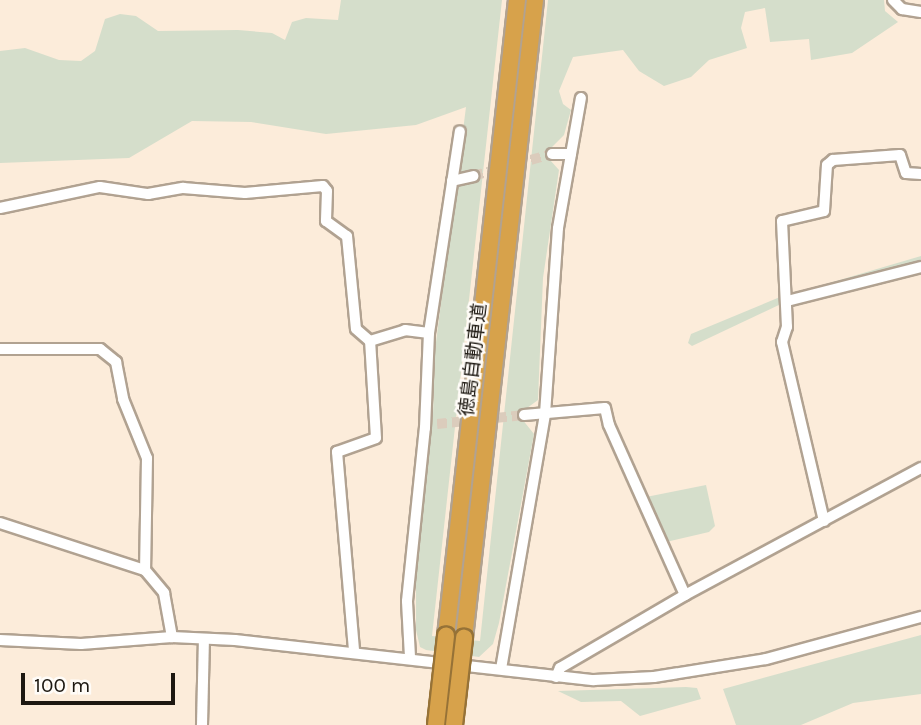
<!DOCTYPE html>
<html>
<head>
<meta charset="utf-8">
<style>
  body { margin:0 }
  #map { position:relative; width:921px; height:725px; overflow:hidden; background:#fcecda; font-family:Karla,"Noto Sans JP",sans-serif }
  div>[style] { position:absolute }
  .green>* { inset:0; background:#d5decb }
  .minor-tunnel>* { height:10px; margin-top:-5px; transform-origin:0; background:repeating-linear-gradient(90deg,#dbccbc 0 10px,transparent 0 15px) }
  .roads { filter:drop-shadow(2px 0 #b1a291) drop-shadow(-2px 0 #b1a291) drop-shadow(0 2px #b1a291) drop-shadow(0 -2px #b1a291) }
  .minor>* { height:10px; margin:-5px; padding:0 5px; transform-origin:5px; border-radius:5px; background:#fff }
  .highway>* { height:16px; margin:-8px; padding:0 8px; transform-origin:8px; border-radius:8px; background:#d7a24b }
  .bridges { filter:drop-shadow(2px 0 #967237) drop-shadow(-2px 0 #967237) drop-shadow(0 2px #967237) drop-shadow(0 -2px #967237) }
  .highway-bridge>* { height:16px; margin:-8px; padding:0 8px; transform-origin:8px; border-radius:8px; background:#d7a24b }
  span { translate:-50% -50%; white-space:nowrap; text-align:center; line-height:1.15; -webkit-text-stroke:5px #fffcf8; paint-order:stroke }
  .street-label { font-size:19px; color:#1d1811 }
  .scale { position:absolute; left:21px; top:673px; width:154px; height:32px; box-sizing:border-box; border:4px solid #1d1811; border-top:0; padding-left:9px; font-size:21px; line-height:24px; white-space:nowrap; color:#1d1811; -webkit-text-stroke:5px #fffcf8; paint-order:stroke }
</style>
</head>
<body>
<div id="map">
  <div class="green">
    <div style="clip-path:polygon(341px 0,502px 0,432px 636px,480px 641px,548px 0,884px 0,885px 11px,898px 22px,852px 53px,811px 60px,809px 39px,770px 42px,765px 8px,745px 12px,741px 28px,747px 48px,709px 60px,691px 77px,664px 86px,639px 71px,623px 50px,573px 57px,559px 91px,563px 104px,571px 110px,564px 135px,551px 148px,550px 160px,559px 170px,543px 278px,538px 400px,523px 411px,522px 419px,534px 434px,499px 623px,493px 644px,479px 657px,426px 650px,420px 647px,416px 630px,416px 577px,433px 414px,435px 350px,466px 107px,416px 125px,326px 134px,251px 122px,192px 121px,129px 158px,0 163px,0 51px,25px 48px,59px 60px,81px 61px,95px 51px,105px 19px,120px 14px,136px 16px,158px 31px,238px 30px,272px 33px,285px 40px,292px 22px,306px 18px,338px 20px)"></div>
    <div style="clip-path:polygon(921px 256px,921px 263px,819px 289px,826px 284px)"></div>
    <div style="clip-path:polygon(780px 297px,781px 304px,692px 346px,688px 343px,691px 334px)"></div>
    <div style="clip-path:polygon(706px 485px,715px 526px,709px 532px,666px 542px,646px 497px)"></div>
    <div style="clip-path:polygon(921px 635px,921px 694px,853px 703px,801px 725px,736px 725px,723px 689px)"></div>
    <div style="clip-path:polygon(686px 687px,697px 688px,701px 699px,640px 716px,621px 701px,581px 702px,558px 691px)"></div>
  </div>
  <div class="minor-tunnel">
    <div style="left:473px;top:176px;width:82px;rotate:-15.6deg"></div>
    <div style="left:437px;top:424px;width:87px;rotate:-5.9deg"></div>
  </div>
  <div class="roads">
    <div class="minor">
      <div style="left:893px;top:0;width:13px;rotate:45deg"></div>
      <div style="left:902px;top:9px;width:19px;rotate:9deg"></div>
      <div style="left:552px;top:154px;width:19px"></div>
      <div style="left:452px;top:181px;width:22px;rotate:-13deg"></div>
      <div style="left:0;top:208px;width:102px;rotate:-11.9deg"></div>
      <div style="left:100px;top:187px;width:49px;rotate:8.3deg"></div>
      <div style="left:148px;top:194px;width:36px;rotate:-10deg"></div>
      <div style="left:183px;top:188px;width:62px;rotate:4.6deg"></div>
      <div style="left:245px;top:193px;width:78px;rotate:-5.1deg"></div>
      <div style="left:323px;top:186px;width:6px;rotate:51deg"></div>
      <div style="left:327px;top:191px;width:30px;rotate:92deg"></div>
      <div style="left:326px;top:221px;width:26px;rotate:36deg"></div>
      <div style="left:347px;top:236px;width:93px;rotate:84.5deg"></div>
      <div style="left:356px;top:329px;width:18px;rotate:41deg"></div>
      <div style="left:787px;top:301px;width:138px;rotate:-14.2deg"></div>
      <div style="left:0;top:349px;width:100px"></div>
      <div style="left:100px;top:349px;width:21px;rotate:39deg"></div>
      <div style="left:116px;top:362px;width:38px;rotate:79deg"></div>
      <div style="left:123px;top:399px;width:64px;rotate:67.9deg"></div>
      <div style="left:147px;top:458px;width:112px;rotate:91deg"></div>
      <div style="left:524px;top:415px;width:81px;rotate:-4.9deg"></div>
      <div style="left:605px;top:408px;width:17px;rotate:77deg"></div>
      <div style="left:609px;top:425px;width:186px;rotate:65.9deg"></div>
      <div style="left:824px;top:521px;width:184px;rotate:-103.2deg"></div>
      <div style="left:782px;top:342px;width:16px;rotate:-72deg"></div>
      <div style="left:787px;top:327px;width:106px;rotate:-92.7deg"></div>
      <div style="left:782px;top:221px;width:43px;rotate:-13.4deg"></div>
      <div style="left:824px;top:211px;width:46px;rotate:-86.3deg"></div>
      <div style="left:827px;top:165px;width:8px;rotate:-40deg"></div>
      <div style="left:833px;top:160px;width:67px;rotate:-4.3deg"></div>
      <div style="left:900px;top:155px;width:19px;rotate:72deg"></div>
      <div style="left:906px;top:173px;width:15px;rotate:4deg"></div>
      <div style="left:0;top:523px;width:152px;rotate:18deg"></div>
      <div style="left:145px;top:570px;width:30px;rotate:50deg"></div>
      <div style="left:164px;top:593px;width:45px;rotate:79.7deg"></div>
      <div style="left:0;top:640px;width:81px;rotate:2.8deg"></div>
      <div style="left:81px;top:644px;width:91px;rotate:-4.4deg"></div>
      <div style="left:172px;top:637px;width:63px;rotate:2.7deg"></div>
      <div style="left:235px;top:640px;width:361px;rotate:6.4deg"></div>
      <div style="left:594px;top:680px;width:60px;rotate:-2.9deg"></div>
      <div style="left:654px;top:677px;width:113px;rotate:-9.1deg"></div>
      <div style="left:766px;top:659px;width:161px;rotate:-15.2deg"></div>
      <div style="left:354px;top:650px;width:199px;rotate:-94.9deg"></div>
      <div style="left:337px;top:452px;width:41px;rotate:-19.7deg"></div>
      <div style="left:376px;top:438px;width:97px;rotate:-93.5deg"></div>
      <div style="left:370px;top:341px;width:37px;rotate:-17deg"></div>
      <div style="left:405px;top:330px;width:24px;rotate:7deg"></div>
      <div style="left:410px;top:657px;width:56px;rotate:-93.1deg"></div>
      <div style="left:407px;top:601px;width:174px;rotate:-84.1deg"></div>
      <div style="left:425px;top:428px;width:95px;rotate:-87.6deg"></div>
      <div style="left:429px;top:333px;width:204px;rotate:-81.3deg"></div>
      <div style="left:501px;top:669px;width:259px;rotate:-80.2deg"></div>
      <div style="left:545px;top:414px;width:186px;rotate:-86deg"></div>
      <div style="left:558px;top:228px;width:132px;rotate:-80deg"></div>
      <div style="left:556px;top:677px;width:10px;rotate:-66deg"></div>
      <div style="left:560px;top:668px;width:145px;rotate:-30.3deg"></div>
      <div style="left:685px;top:595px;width:268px;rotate:-28.3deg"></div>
      <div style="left:202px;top:725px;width:86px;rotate:-88.7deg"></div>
    </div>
    <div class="highway">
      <div style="left:446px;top:636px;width:640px;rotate:-83.63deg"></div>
      <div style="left:464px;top:638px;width:642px;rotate:-83.65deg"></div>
    </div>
  </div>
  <div class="bridges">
    <div class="highway-bridge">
      <div style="left:436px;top:725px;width:90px;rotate:-83.6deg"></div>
      <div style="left:454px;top:725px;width:88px;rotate:-83.4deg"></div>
    </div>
  </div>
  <div class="street-label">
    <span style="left:474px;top:360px;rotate:-83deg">徳島自動車道</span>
  </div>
  <div class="scale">100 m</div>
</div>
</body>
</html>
